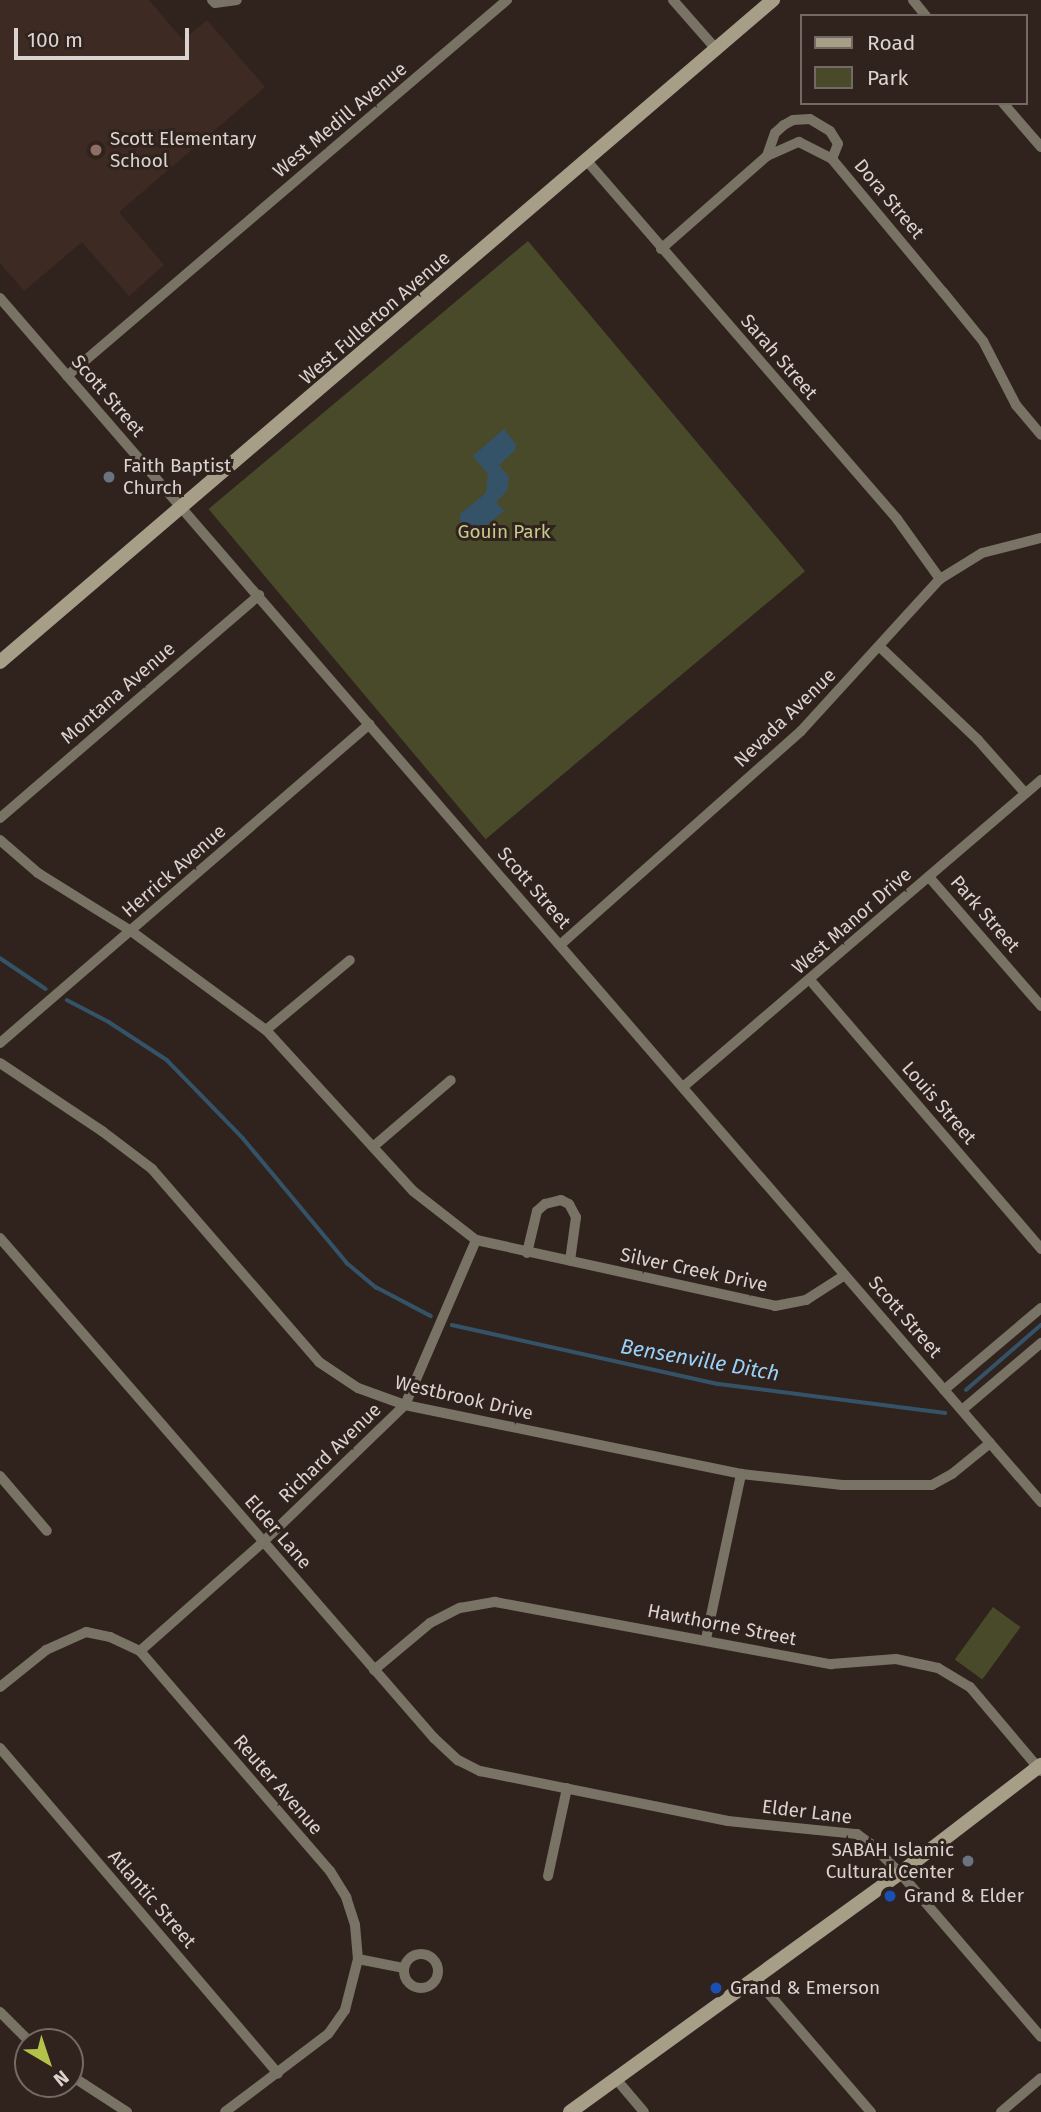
<!DOCTYPE html>
<html>
<head>
<meta charset="utf-8">
<style>
  body { margin:0 }
  #map { position:relative; width:1041px; height:2112px; overflow:hidden; background:#30231e; font-family:"Fira Sans",sans-serif }
  div>[style] { position:absolute }
  .built>* { inset:0; background:#3d2a23 }
  .green>* { inset:0; background:#484a2a; transform-origin:0 0 }
  .water>* { inset:0; background:#355368 }
  .stream>* { height:3.5px; margin:-1.75px; padding:0 1.75px; transform-origin:1.75px; border-radius:1.75px; background:#355368 }
  .street>* { height:10px; margin:-5px; padding:0 5px; transform-origin:5px; border-radius:5px; background:#787365 }
  .street>.ring { margin:-5px; padding:0; box-sizing:content-box; background:none; border:10px solid #787365; border-radius:50% }
  .secondary>* { height:14px; margin:-7px; padding:0 7px; transform-origin:7px; border-radius:7px; background:#a79e87 }
  .dots>* { width:19px; height:19px; translate:-50% -50%; box-sizing:border-box; border:4px solid #30231e; border-radius:50% }
  span { translate:-50% -50%; white-space:nowrap; text-align:center; line-height:1.15; -webkit-text-stroke:6px #30231e; paint-order:stroke }
  .street-label { font-size:19px; color:#dbd3cf }
  .poi-label { font-size:19px; color:#dbd3cf }
  .left { translate:0 -50%; text-align:left }
  .right { translate:-100% -50%; text-align:right }
  .park-label { font-size:19px; color:#c6ca8d }
  .water-label { font-size:21px; color:#99d1f8; font-style:italic }
  .legend { position:absolute; left:800px; top:14px; width:228px; height:91px; box-sizing:border-box; background:#30231e; border:2px solid #746965; margin:0; padding:9px 12px; list-style:none; font-size:21px; color:#dbd3cf }
  .legend li { display:flex; align-items:center; gap:14px; height:35px }
  .legend b { width:35px; border:2px solid #746965 }
  .north { position:absolute; left:14px; top:2028px; width:70px; height:70px; box-sizing:border-box; background:#30231e; border:2px solid #746965; border-radius:50%; rotate:141deg; font-size:19px; font-weight:700; line-height:28px; text-align:center; color:#dbd3cf }
  .north::after { content:''; display:block; margin:auto; width:24px; height:32px; background:#b5c249; clip-path:polygon(50% 0,100% 100%,50% 72%,0 100%) }
  .scale { position:absolute; left:14px; top:28px; width:175px; height:32px; box-sizing:border-box; border:4px solid #dbd3cf; border-top:0; padding-left:9px; font-size:21px; line-height:24px; white-space:nowrap; color:#dbd3cf; -webkit-text-stroke:5px #30231e; paint-order:stroke }
</style>
</head>
<body>
<div id="map">
  <div class="built">
    <div style="clip-path:polygon(0 0,149px 0,183px 40px,207px 20px,265px 87px,119px 212px,164px 265px,129px 296px,82px 242px,24px 291px,0 263px)"></div>
  </div>
  <div class="green">
    <div style="left:528px;top:241px;width:431px;height:417px;rotate:50deg"></div>
    <div style="left:993px;top:1607px;width:34px;height:65px;rotate:36deg"></div>
  </div>
  <div class="water">
    <div style="clip-path:polygon(504px 429px,516px 444px,515px 450px,499px 465px,509px 477px,507px 491px,496px 502px,504px 511px,472px 536px,460px 521px,460px 514px,486px 493px,488px 474px,473px 456px)"></div>
  </div>
  <div class="stream">
    <div style="left:0;top:958px;width:55px;rotate:34deg"></div>
    <div style="left:67px;top:1000px;width:47px;rotate:27.6deg"></div>
    <div style="left:109px;top:1022px;width:69px;rotate:33.2deg"></div>
    <div style="left:167px;top:1060px;width:109px;rotate:45.7deg"></div>
    <div style="left:243px;top:1138px;width:163px;rotate:50.2deg"></div>
    <div style="left:347px;top:1263px;width:38px;rotate:40deg"></div>
    <div style="left:376px;top:1287px;width:62px;rotate:27.8deg"></div>
    <div style="left:452px;top:1325px;width:273px;rotate:12.5deg"></div>
    <div style="left:719px;top:1384px;width:228px;rotate:7.3deg"></div>
    <div style="left:966px;top:1390px;width:99px;rotate:-40.9deg"></div>
  </div>
  <div class="street">
    <div style="left:212px;top:0;width:4px;rotate:45deg"></div>
    <div style="left:215px;top:3px;width:22px;rotate:-8deg"></div>
    <div style="left:673px;top:0;width:67px;rotate:48.7deg"></div>
    <div style="left:913px;top:0;width:21px;rotate:51deg"></div>
    <div style="left:1003px;top:103px;width:58px;rotate:49.2deg"></div>
    <div style="left:767px;top:156px;width:24px;rotate:-71deg"></div>
    <div style="left:775px;top:133px;width:12px;rotate:-42deg"></div>
    <div style="left:784px;top:125px;width:10px;rotate:-29deg"></div>
    <div style="left:793px;top:120px;width:17px;rotate:-3deg"></div>
    <div style="left:810px;top:119px;width:23px;rotate:31deg"></div>
    <div style="left:830px;top:131px;width:15px;rotate:58deg"></div>
    <div style="left:838px;top:144px;width:16px;rotate:112deg"></div>
    <div style="left:587px;top:161px;width:474px;rotate:49.1deg"></div>
    <div style="left:897px;top:519px;width:74px;rotate:54.4deg"></div>
    <div style="left:661px;top:249px;width:141px;rotate:-41.3deg"></div>
    <div style="left:767px;top:156px;width:35px;rotate:-24deg"></div>
    <div style="left:799px;top:142px;width:37px;rotate:27deg"></div>
    <div style="left:832px;top:159px;width:173px;rotate:50.2deg"></div>
    <div style="left:943px;top:292px;width:63px;rotate:50.8deg"></div>
    <div style="left:983px;top:341px;width:72px;rotate:62.7deg"></div>
    <div style="left:1016px;top:405px;width:39px;rotate:50deg"></div>
    <div style="left:0;top:298px;width:1592px;rotate:49.15deg"></div>
    <div style="left:67px;top:376px;width:579px;rotate:-40.52deg"></div>
    <div style="left:880px;top:647px;width:135px;rotate:43.5deg"></div>
    <div style="left:978px;top:740px;width:71px;rotate:48.4deg"></div>
    <div style="left:0;top:818px;width:342px;rotate:-40.7deg"></div>
    <div style="left:0;top:840px;width:50px;rotate:41deg"></div>
    <div style="left:38px;top:873px;width:110px;rotate:31.9deg"></div>
    <div style="left:131px;top:931px;width:167px;rotate:36.3deg"></div>
    <div style="left:266px;top:1030px;width:218px;rotate:47.6deg"></div>
    <div style="left:413px;top:1191px;width:80px;rotate:37.9deg"></div>
    <div style="left:476px;top:1240px;width:306px;rotate:12.4deg"></div>
    <div style="left:775px;top:1306px;width:32px;rotate:-11deg"></div>
    <div style="left:806px;top:1300px;width:46px;rotate:-32.7deg"></div>
    <div style="left:929px;top:877px;width:171px;rotate:49deg"></div>
    <div style="left:560px;top:945px;width:322px;rotate:-41.6deg"></div>
    <div style="left:801px;top:731px;width:206px;rotate:-47.6deg"></div>
    <div style="left:940px;top:579px;width:49px;rotate:-31.8deg"></div>
    <div style="left:982px;top:553px;width:61px;rotate:-14.3deg"></div>
    <div style="left:810px;top:980px;width:355px;rotate:49.3deg"></div>
    <div style="left:266px;top:1030px;width:109px;rotate:-39.8deg"></div>
    <div style="left:0;top:1043px;width:488px;rotate:-40.8deg"></div>
    <div style="left:0;top:1063px;width:123px;rotate:33.7deg"></div>
    <div style="left:102px;top:1131px;width:63px;rotate:37.2deg"></div>
    <div style="left:152px;top:1169px;width:255px;rotate:49.1deg"></div>
    <div style="left:319px;top:1362px;width:47px;rotate:33.7deg"></div>
    <div style="left:358px;top:1388px;width:50px;rotate:19.9deg"></div>
    <div style="left:405px;top:1405px;width:343px;rotate:11.6deg"></div>
    <div style="left:741px;top:1474px;width:102px;rotate:6.2deg"></div>
    <div style="left:842px;top:1485px;width:90px"></div>
    <div style="left:932px;top:1485px;width:23px;rotate:-29deg"></div>
    <div style="left:952px;top:1474px;width:49px;rotate:-39.2deg"></div>
    <div style="left:683px;top:1087px;width:472px;rotate:-40.6deg"></div>
    <div style="left:374px;top:1146px;width:101px;rotate:-40.6deg"></div>
    <div style="left:0;top:1238px;width:662px;rotate:49.04deg"></div>
    <div style="left:434px;top:1738px;width:33px;rotate:43deg"></div>
    <div style="left:458px;top:1760px;width:25px;rotate:27deg"></div>
    <div style="left:480px;top:1771px;width:253px;rotate:11.4deg"></div>
    <div style="left:728px;top:1821px;width:130px;rotate:5.8deg"></div>
    <div style="left:857px;top:1834px;width:17px;rotate:36deg"></div>
    <div style="left:871px;top:1844px;width:41px;rotate:45deg"></div>
    <div style="left:900px;top:1873px;width:216px;rotate:49.3deg"></div>
    <div style="left:527px;top:1253px;width:43px;rotate:-76.6deg"></div>
    <div style="left:537px;top:1211px;width:11px;rotate:-41deg"></div>
    <div style="left:545px;top:1204px;width:16px;rotate:-14deg"></div>
    <div style="left:561px;top:1200px;width:9px;rotate:27deg"></div>
    <div style="left:569px;top:1204px;width:15px;rotate:62deg"></div>
    <div style="left:576px;top:1217px;width:44px;rotate:97.8deg"></div>
    <div style="left:944px;top:1390px;width:127px;rotate:-40.2deg"></div>
    <div style="left:962px;top:1410px;width:104px;rotate:-40.3deg"></div>
    <div style="left:0;top:1476px;width:72px;rotate:49.5deg"></div>
    <div style="left:706px;top:1639px;width:169px;rotate:-78deg"></div>
    <div style="left:140px;top:1651px;width:164px;rotate:-41.5deg"></div>
    <div style="left:263px;top:1542px;width:197px;rotate:-44deg"></div>
    <div style="left:405px;top:1405px;width:180px;rotate:-66.7deg"></div>
    <div style="left:374px;top:1670px;width:73px;rotate:-40deg"></div>
    <div style="left:430px;top:1623px;width:34px;rotate:-27deg"></div>
    <div style="left:460px;top:1608px;width:36px;rotate:-10deg"></div>
    <div style="left:495px;top:1602px;width:342px;rotate:10.5deg"></div>
    <div style="left:831px;top:1664px;width:65px;rotate:-4.4deg"></div>
    <div style="left:896px;top:1659px;width:43px;rotate:12.1deg"></div>
    <div style="left:938px;top:1668px;width:37px;rotate:31deg"></div>
    <div style="left:970px;top:1687px;width:110px;rotate:49.8deg"></div>
    <div style="left:0;top:1687px;width:59px;rotate:-38.8deg"></div>
    <div style="left:46px;top:1650px;width:44px;rotate:-24.2deg"></div>
    <div style="left:86px;top:1632px;width:25px;rotate:12deg"></div>
    <div style="left:110px;top:1637px;width:33px;rotate:25deg"></div>
    <div style="left:140px;top:1651px;width:291px;rotate:49.2deg"></div>
    <div style="left:330px;top:1871px;width:31px;rotate:58deg"></div>
    <div style="left:346px;top:1897px;width:29px;rotate:72deg"></div>
    <div style="left:355px;top:1925px;width:34px;rotate:85deg"></div>
    <div style="left:358px;top:1959px;width:53px;rotate:104.3deg"></div>
    <div style="left:345px;top:2010px;width:29px;rotate:125deg"></div>
    <div style="left:328px;top:2034px;width:129px;rotate:142.9deg"></div>
    <div style="left:0;top:1748px;width:428px;rotate:49.5deg"></div>
    <div style="left:548px;top:1876px;width:90px;rotate:-77.8deg"></div>
    <div class="ring" style="left:404px;top:1954px;width:24px;height:24px"></div>
    <div style="left:358px;top:1959px;width:47px;rotate:11.1deg"></div>
    <div style="left:756px;top:1979px;width:176px;rotate:49.2deg"></div>
    <div style="left:0;top:2012px;width:42px;rotate:45deg"></div>
    <div style="left:70px;top:2075px;width:68px;rotate:33deg"></div>
    <div style="left:616px;top:2079px;width:43px;rotate:49.7deg"></div>
    <div style="left:1001px;top:2112px;width:52px;rotate:-40.4deg"></div>
  </div>
  <div class="secondary">
    <div style="left:0;top:662px;width:1018px;rotate:-40.58deg"></div>
    <div style="left:570px;top:2112px;width:407px;rotate:-35.9deg"></div>
    <div style="left:900px;top:1873px;width:178px;rotate:-37.5deg"></div>
  </div>
  <div class="dots">
    <div style="left:96px;top:150px;background:#8d6e63"></div>
    <div style="left:109px;top:477px;background:#6b7280"></div>
    <div style="left:968px;top:1861px;background:#6b7280"></div>
    <div style="left:890px;top:1896px;background:#1a4fb4"></div>
    <div style="left:716px;top:1988px;background:#1a4fb4"></div>
  </div>
  <div class="street-label">
    <span style="left:340px;top:120px;rotate:-40deg">West Medill Avenue</span>
    <span style="left:889px;top:199px;rotate:50deg">Dora Street</span>
    <span style="left:375px;top:318px;rotate:-41deg">West Fullerton Avenue</span>
    <span style="left:779px;top:357px;rotate:49deg">Sarah Street</span>
    <span style="left:108px;top:396px;rotate:49deg">Scott Street</span>
    <span style="left:118px;top:693px;rotate:-41deg">Montana Avenue</span>
    <span style="left:785px;top:718px;rotate:-44deg">Nevada Avenue</span>
    <span style="left:174px;top:871px;rotate:-41deg">Herrick Avenue</span>
    <span style="left:534px;top:888px;rotate:49deg">Scott Street</span>
    <span style="left:985px;top:914px;rotate:49deg">Park Street</span>
    <span style="left:852px;top:921px;rotate:-41deg">West Manor Drive</span>
    <span style="left:939px;top:1103px;rotate:49deg">Louis Street</span>
    <span style="left:694px;top:1270px;rotate:12deg">Silver Creek Drive</span>
    <span style="left:905px;top:1317px;rotate:49deg">Scott Street</span>
    <span style="left:464px;top:1398px;rotate:13deg">Westbrook Drive</span>
    <span style="left:330px;top:1453px;rotate:-44deg">Richard Avenue</span>
    <span style="left:278px;top:1532px;rotate:49deg">Elder Lane</span>
    <span style="left:722px;top:1625px;rotate:11deg">Hawthorne Street</span>
    <span style="left:278px;top:1785px;rotate:49deg">Reuter Avenue</span>
    <span style="left:807px;top:1812px;rotate:7deg">Elder Lane</span>
    <span style="left:152px;top:1899px;rotate:49deg">Atlantic Street</span>
  </div>
  <div class="poi-label">
    <span class="left" style="left:110px;top:150px">Scott Elementary<br>School</span>
    <span class="left" style="left:123px;top:477px">Faith Baptist<br>Church</span>
    <span class="right" style="left:954px;top:1861px">SABAH Islamic<br>Cultural Center</span>
    <span class="left" style="left:904px;top:1896px">Grand &amp; Elder</span>
    <span class="left" style="left:730px;top:1988px">Grand &amp; Emerson</span>
  </div>
  <div class="park-label">
    <span style="left:504px;top:532px">Gouin Park</span>
  </div>
  <div class="water-label">
    <span style="left:700px;top:1360px;rotate:10deg">Bensenville Ditch</span>
  </div>
  <ul class="legend">
  <li><b style="height:9px;background:#a79e87"></b>Road</li>
  <li><b style="height:19px;background:#484a2a"></b>Park</li>
  </ul>
  <div class="north">N</div>
  <div class="scale">100 m</div>
</div>
</body>
</html>
